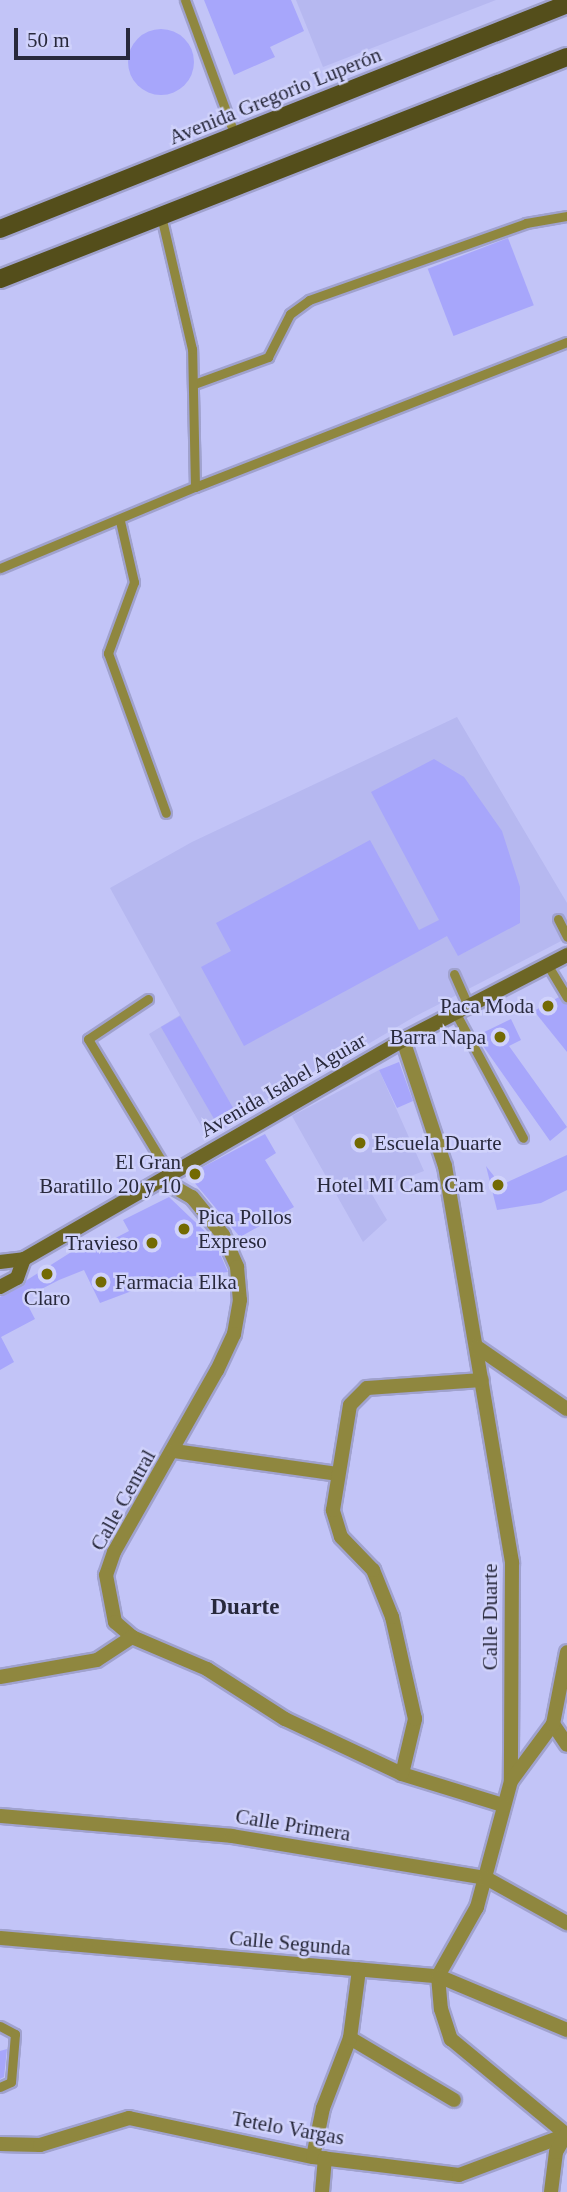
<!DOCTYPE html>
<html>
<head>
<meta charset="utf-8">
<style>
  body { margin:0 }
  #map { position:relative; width:567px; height:2192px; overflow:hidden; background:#c2c4f7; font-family:"Times New Roman",serif }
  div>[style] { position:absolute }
  .built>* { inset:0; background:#b6b8f0 }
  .building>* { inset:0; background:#a7a6fb; transform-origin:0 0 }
  .round { border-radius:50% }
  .roads { filter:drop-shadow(2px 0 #a0a2ce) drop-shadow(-2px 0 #a0a2ce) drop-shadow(0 2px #a0a2ce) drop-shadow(0 -2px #a0a2ce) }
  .lane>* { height:9px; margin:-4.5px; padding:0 4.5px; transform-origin:4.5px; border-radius:4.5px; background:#8f873f }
  .street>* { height:14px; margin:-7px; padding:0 7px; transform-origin:7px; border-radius:7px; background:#8f873f }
  .secondary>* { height:14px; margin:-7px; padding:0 7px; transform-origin:7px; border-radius:7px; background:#6d6625 }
  .primary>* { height:18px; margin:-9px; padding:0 9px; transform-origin:9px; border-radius:9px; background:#544e1b }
  .dots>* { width:19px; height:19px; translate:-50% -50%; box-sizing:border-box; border:4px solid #d0d2fb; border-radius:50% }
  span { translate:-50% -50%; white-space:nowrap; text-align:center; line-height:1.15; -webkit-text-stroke:5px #d0d2fb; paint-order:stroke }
  .street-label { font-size:21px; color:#28293c }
  .poi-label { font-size:21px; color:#28293c }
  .right { translate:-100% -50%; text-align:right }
  .left { translate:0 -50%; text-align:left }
  .neighbourhood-label { font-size:23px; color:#28293c; font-weight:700 }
  .scale { position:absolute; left:14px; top:28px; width:116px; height:32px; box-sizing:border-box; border:4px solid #28293c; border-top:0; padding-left:9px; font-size:21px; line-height:24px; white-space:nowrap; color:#28293c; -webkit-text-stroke:5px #d0d2fb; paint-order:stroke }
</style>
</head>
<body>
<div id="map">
  <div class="built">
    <div style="clip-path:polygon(296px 0,496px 0,323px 67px)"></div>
    <div style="clip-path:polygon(457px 717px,567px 903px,567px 938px,414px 1017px,208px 1138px,149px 1034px,180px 1015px,110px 888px,192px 842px)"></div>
    <div style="clip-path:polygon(379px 1070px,424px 1171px,370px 1191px,387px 1220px,363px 1242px,292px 1116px)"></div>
  </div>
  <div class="building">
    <div style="clip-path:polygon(204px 0,291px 0,304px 31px,270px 47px,275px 57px,234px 75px)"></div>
    <div class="round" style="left:128px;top:29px;width:66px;height:66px"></div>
    <div style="left:508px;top:238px;width:72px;height:86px;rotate:69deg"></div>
    <div style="clip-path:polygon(434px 759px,464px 777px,502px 831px,520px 887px,520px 923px,458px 956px,447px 936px,244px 1046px,201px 967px,231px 951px,216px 923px,370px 840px,419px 930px,439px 920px,371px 792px)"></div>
    <div style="clip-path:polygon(559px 997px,567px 1004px,567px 1052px,534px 1011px)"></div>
    <div style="left:180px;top:1016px;width:106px;height:22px;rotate:60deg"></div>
    <div style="clip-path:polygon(511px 1019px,521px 1040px,509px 1046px,567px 1127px,550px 1141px,476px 1036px)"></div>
    <div style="clip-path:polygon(399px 1062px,413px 1101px,397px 1108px,379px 1070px)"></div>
    <div style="clip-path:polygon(265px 1134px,276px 1153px,265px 1160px,294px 1207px,240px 1237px,188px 1175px)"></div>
    <div style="clip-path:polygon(567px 1155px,567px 1190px,541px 1203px,497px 1210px,486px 1166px,501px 1185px)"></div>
    <div style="clip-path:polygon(169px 1197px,214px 1240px,228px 1272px,161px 1280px,100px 1303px,84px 1270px,59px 1280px,24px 1298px,35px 1319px,1px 1337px,14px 1362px,0 1370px,0 1297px,92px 1239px,96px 1248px,129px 1231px,123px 1220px)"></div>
    <div style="clip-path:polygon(7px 2049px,4px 2077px,0 2079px,0 2051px)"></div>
  </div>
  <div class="roads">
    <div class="lane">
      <div style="left:185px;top:0;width:145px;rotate:69.8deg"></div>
      <div style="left:194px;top:384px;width:79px;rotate:-20deg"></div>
      <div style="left:268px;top:357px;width:48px;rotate:-62.9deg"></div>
      <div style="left:290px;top:314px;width:24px;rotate:-36deg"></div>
      <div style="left:309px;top:300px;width:230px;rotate:-19.5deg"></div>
      <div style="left:526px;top:223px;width:42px;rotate:-9.7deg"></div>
      <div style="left:195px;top:487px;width:399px;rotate:-21.3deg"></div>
      <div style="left:120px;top:521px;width:63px;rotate:77.1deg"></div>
      <div style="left:134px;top:582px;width:76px;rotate:110.1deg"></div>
      <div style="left:108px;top:653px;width:170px;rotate:70.1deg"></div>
      <div style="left:0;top:568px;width:211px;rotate:-22.6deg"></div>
      <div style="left:195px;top:487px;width:138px;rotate:-91.2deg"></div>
      <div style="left:192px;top:349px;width:137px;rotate:-103.1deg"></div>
      <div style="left:558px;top:919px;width:20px;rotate:63deg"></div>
      <div style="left:547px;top:964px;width:39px;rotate:59deg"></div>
      <div style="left:454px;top:974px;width:34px;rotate:66deg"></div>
      <div style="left:148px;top:999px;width:72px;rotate:146.3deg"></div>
      <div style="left:88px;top:1039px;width:159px;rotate:58.9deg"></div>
      <div style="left:455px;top:1012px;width:143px;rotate:61.6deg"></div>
      <div style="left:0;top:2026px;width:17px;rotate:28deg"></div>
      <div style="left:15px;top:2034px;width:48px;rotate:94.8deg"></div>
      <div style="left:11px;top:2082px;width:12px;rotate:156deg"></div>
    </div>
    <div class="street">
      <div style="left:403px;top:1040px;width:133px;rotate:71.6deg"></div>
      <div style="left:445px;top:1166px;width:402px;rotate:80.4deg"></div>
      <div style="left:512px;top:1562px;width:219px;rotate:90.3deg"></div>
      <div style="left:511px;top:1781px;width:131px;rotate:105.1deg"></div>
      <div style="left:477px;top:1907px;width:79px;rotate:119.5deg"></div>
      <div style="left:438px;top:1976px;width:33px;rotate:85deg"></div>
      <div style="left:441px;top:2009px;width:32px;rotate:72deg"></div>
      <div style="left:451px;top:2039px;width:151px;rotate:39.6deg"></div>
      <div style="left:162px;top:1180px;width:34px;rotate:30deg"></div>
      <div style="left:192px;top:1197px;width:49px;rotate:50.8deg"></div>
      <div style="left:223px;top:1235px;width:35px;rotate:66deg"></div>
      <div style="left:237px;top:1267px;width:33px;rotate:85deg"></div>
      <div style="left:240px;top:1300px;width:35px;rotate:100deg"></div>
      <div style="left:234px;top:1334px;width:40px;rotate:115deg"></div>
      <div style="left:217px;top:1370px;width:209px;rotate:119.5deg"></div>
      <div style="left:114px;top:1552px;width:24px;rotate:109deg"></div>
      <div style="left:106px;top:1575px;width:48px;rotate:79.2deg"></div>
      <div style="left:115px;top:1622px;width:23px;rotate:41deg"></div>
      <div style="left:132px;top:1637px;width:82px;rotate:23.1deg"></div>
      <div style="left:207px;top:1669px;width:93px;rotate:32.7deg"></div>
      <div style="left:285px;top:1719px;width:129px;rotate:25.2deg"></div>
      <div style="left:402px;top:1774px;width:106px;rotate:17.1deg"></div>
      <div style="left:477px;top:1347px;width:109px;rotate:34.6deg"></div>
      <div style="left:174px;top:1451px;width:165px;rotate:8deg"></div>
      <div style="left:0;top:1677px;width:98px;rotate:-9.9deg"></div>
      <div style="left:97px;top:1660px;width:42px;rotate:-33.3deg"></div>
      <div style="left:553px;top:1724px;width:25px;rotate:56deg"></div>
      <div style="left:402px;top:1774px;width:57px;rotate:-76.7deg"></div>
      <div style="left:415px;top:1719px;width:105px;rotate:-102.7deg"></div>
      <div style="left:392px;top:1617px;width:51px;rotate:-112deg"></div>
      <div style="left:373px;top:1570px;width:46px;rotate:-134.1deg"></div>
      <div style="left:341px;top:1537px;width:28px;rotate:-107deg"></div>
      <div style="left:333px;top:1510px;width:106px;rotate:-80.8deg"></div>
      <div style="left:350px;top:1405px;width:24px;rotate:-45deg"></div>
      <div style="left:367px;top:1388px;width:115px;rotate:-4deg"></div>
      <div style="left:511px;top:1781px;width:71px;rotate:-53.6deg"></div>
      <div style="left:553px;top:1724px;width:73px;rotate:-79deg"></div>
      <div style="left:0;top:1816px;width:233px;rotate:4.9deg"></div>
      <div style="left:232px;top:1836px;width:257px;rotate:9.4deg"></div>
      <div style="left:486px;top:1878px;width:93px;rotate:29.1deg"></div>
      <div style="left:0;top:1938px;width:440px;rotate:5deg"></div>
      <div style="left:438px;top:1976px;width:140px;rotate:22.7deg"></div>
      <div style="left:350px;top:2038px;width:121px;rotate:30.8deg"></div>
      <div style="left:0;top:2144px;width:40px;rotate:1.4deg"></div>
      <div style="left:40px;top:2145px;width:93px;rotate:-16.9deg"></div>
      <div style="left:129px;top:2118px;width:188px;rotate:12deg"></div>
      <div style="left:313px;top:2157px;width:147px;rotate:7deg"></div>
      <div style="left:459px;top:2175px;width:114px;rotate:-20.5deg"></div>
      <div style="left:313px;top:2157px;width:50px;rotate:-78.5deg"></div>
      <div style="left:323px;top:2108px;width:75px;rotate:-68.9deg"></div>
      <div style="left:350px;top:2038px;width:69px;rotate:-82.5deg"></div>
      <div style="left:322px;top:2192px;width:34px;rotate:-85deg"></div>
      <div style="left:551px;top:2192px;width:40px;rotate:-82.9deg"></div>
      <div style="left:556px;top:2152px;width:20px;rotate:-60deg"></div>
    </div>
    <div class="secondary">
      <div style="left:0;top:1262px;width:24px;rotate:-7deg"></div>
      <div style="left:24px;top:1259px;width:438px;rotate:-30deg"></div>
      <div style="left:403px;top:1040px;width:185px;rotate:-27.4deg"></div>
      <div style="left:0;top:1287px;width:19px;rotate:-28deg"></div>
      <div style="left:17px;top:1278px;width:20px;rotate:-70deg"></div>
    </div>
    <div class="primary">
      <div style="left:0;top:229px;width:610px;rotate:-21.64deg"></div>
      <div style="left:0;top:279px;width:609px;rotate:-21.38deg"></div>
    </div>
  </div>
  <div class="dots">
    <div style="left:548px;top:1006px;background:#736a02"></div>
    <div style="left:500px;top:1037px;background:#736a02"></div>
    <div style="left:360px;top:1143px;background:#736a02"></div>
    <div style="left:195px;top:1174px;background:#736a02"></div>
    <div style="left:498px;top:1185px;background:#736a02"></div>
    <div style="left:184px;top:1229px;background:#736a02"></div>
    <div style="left:152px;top:1243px;background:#736a02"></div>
    <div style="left:47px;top:1274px;background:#736a02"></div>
    <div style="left:101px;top:1282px;background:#736a02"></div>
  </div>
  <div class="street-label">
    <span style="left:275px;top:96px;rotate:-22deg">Avenida Gregorio Luperón</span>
    <span style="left:283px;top:1085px;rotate:-30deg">Avenida Isabel Aguiar</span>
    <span style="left:123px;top:1500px;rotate:-61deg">Calle Central</span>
    <span style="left:490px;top:1617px;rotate:-90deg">Calle Duarte</span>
    <span style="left:293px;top:1825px;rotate:9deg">Calle Primera</span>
    <span style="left:290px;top:1943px;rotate:5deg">Calle Segunda</span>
    <span style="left:288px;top:2128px;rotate:10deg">Tetelo Vargas</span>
  </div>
  <div class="poi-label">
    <span class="right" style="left:534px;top:1006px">Paca Moda</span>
    <span class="right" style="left:486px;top:1037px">Barra Napa</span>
    <span class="left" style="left:374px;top:1143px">Escuela Duarte</span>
    <span class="right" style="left:181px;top:1174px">El Gran<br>Baratillo 20 y 10</span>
    <span class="right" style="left:484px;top:1185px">Hotel MI Cam Cam</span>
    <span class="left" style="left:198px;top:1229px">Pica Pollos<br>Expreso</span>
    <span class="right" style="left:138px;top:1243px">Travieso</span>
    <span class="left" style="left:115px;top:1282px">Farmacia Elka</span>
    <span style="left:47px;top:1298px">Claro</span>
  </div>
  <div class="neighbourhood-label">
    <span style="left:245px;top:1607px">Duarte</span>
  </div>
  <div class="scale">50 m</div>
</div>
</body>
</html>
